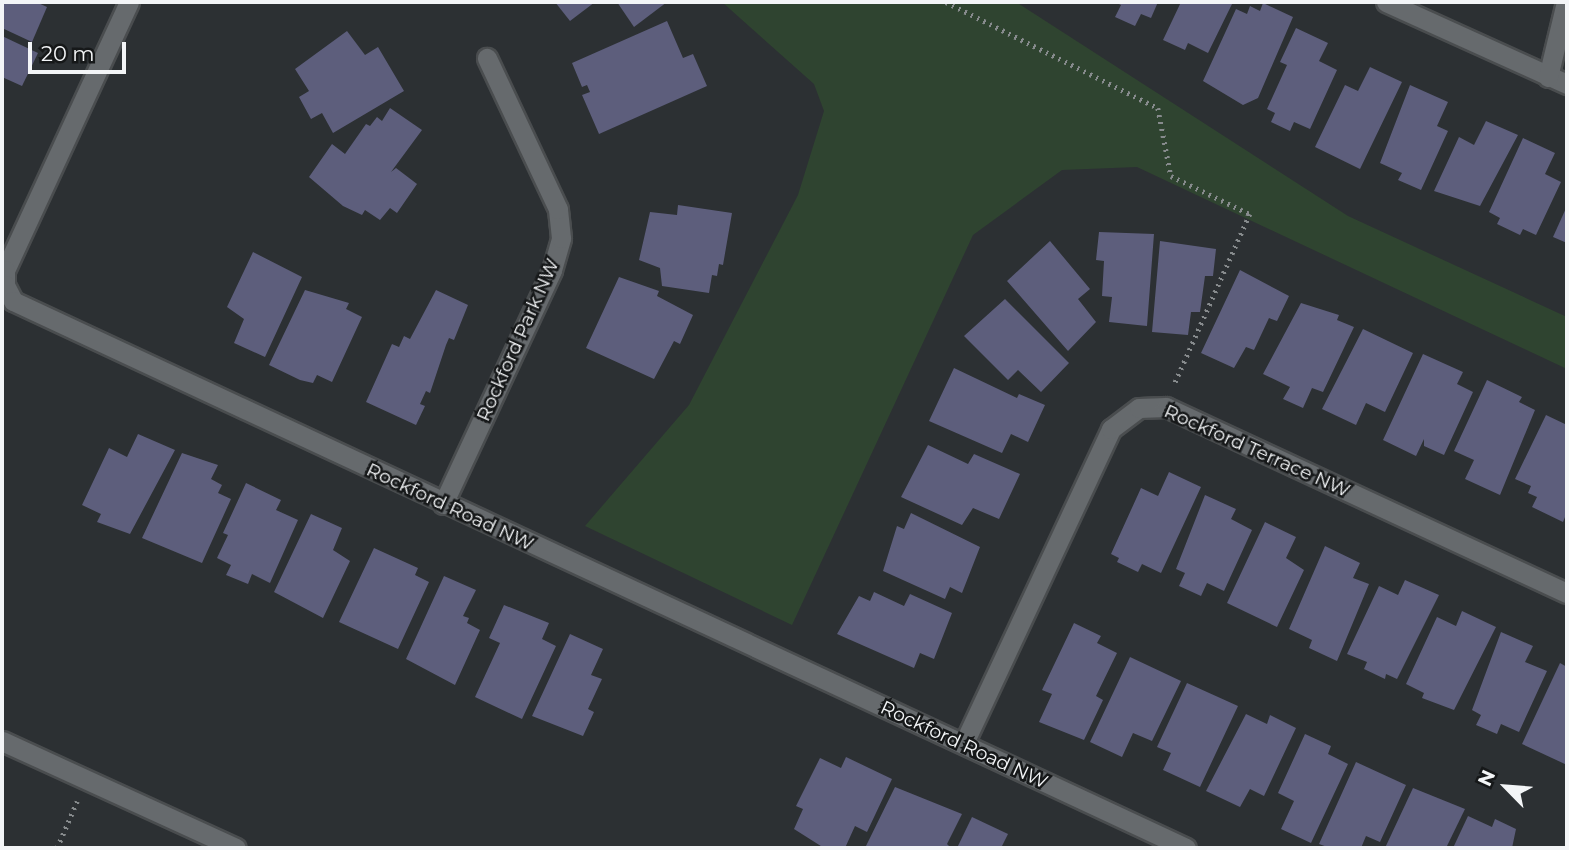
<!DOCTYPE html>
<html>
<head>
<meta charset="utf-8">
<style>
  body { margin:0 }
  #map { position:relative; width:1569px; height:850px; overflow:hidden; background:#2c3033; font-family:Montserrat,sans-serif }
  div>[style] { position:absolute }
  .green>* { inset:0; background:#2f4430 }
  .building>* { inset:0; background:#5d5e7c }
  .path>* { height:4.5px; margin-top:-2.25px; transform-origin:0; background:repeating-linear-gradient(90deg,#878b8d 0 2px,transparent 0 7px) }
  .roads { filter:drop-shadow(2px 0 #4a4d4f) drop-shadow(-2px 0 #4a4d4f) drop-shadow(0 2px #4a4d4f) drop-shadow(0 -2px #4a4d4f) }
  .minor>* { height:19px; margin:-9.5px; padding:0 9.5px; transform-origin:9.5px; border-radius:9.5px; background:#666a6d }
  span { translate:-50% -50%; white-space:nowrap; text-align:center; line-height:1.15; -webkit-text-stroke:5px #161819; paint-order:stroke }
  .street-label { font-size:19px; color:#f3f5f7 }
  .frame { position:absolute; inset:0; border:4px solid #f3f5f7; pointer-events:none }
  .north { position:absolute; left:1471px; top:752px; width:70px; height:70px; -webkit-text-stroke:5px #161819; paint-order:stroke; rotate:295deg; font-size:19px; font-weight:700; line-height:28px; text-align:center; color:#f3f5f7 }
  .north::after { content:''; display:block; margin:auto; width:24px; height:32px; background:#f3f5f7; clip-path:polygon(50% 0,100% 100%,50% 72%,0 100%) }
  .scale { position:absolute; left:28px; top:42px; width:98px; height:32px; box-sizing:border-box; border:4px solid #f3f5f7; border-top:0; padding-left:9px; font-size:21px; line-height:24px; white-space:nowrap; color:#f3f5f7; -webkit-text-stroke:5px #161819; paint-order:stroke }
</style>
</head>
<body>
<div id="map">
  <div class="green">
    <div style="clip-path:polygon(722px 2px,1016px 2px,1348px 216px,1567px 317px,1567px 369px,1137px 167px,1062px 170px,973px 235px,792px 625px,585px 526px,689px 405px,798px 195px,824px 111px,814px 84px)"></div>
  </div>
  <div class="building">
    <div style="clip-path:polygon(2px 2px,36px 2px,47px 7px,32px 42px,2px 28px)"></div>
    <div style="clip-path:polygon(555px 2px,595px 2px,570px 21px)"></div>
    <div style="clip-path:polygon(617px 2px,667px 2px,634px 27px)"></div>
    <div style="clip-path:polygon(1115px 2px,1158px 2px,1151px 18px,1141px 14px,1135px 26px,1115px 17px,1121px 5px)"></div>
    <div style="clip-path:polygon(1181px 2px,1233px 2px,1208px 53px,1188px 43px,1185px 50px,1163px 40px)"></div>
    <div style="clip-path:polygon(1263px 3px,1293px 17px,1258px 98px,1243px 105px,1203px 81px,1236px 9px,1247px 14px,1250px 6px,1260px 11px)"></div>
    <div style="clip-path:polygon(667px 21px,683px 58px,693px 54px,707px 86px,599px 134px,582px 95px,590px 92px,587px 85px,582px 87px,572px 63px)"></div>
    <div style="clip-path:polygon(1296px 28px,1328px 43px,1319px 61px,1337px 70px,1310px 129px,1294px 122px,1290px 131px,1271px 122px,1275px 113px,1267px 109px,1287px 65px,1280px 62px)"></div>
    <div style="clip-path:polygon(347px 31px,365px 55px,378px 47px,404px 91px,333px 133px,322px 113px,311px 119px,299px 97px,309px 91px,295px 69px)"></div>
    <div style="clip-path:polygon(2px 36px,38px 53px,22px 86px,2px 77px)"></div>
    <div style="clip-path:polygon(1370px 67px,1402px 82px,1360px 169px,1315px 147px,1345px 85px,1358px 91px)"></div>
    <div style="clip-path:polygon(1410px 85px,1448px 102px,1437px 126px,1448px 131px,1421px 190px,1398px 180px,1402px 173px,1380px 163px)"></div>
    <div style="clip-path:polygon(390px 108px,422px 130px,391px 172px,396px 168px,417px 184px,397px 213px,390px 208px,380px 220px,365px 210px,362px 215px,343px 206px,309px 177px,332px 144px,345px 154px,366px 124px,370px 126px,377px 117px,382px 121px)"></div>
    <div style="clip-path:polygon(1486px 121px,1518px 135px,1480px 206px,1434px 191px,1459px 137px,1474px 145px)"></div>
    <div style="clip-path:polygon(1523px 138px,1555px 153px,1545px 174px,1561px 182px,1536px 235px,1523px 229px,1520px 235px,1497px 224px,1500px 218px,1489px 212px)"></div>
    <div style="clip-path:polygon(678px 205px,732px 213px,723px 265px,719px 264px,717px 276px,712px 275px,709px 293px,662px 286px,660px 268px,639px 260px,650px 212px,677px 215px)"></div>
    <div style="clip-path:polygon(1567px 206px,1567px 243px,1553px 237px)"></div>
    <div style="clip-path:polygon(1099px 232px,1154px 234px,1147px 326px,1109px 322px,1112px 297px,1102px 296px,1104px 261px,1096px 260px)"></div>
    <div style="clip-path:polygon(1050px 241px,1090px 289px,1078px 299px,1096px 322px,1068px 351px,1007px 281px)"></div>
    <div style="clip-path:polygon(1160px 241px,1216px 249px,1213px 276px,1205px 276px,1200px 312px,1191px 312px,1188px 335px,1152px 332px)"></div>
    <div style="clip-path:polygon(253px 252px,302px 277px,265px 357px,234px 343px,244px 319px,227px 307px)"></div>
    <div style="clip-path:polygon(1240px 270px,1289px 296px,1277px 321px,1269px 318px,1254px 350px,1246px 347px,1234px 368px,1201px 353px)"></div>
    <div style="clip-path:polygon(619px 277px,659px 291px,657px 296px,693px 315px,680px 344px,674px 341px,654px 379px,586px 348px)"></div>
    <div style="clip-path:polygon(305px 290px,349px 303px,346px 309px,362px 317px,332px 382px,317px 375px,313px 383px,300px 380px,269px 365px)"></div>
    <div style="clip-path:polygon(436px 290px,468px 305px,454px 340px,449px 338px,446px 345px,430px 393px,426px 391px,420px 404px,425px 406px,416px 425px,366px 402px,392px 344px,399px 347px,404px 336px,410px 339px)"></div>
    <div style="clip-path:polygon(1005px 299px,1069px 363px,1041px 392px,1018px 370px,1008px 380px,964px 336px)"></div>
    <div style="clip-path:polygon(1301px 303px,1339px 315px,1337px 320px,1354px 327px,1323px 392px,1312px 388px,1303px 408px,1283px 399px,1290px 387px,1263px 374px)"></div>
    <div style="clip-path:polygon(1363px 329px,1413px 353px,1385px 412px,1366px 403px,1356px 425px,1322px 409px)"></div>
    <div style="clip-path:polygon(1423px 354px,1463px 372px,1457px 384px,1473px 392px,1444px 455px,1424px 446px,1424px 439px,1416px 456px,1383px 440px)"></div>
    <div style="clip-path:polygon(954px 368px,1017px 398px,1019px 394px,1045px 405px,1028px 442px,1011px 434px,1002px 453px,929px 421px)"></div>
    <div style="clip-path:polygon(1487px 380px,1522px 397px,1519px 402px,1535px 410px,1500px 495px,1465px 479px,1474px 460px,1454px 451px)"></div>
    <div style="clip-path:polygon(1546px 415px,1567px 425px,1567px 512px,1563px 522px,1532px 507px,1537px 497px,1528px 493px,1531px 486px,1515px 479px)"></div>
    <div style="clip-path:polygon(138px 434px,175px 450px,130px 534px,97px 522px,101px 514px,82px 505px,109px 448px,127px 457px)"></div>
    <div style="clip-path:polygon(928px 445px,968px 464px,974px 454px,1020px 474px,999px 519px,973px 508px,962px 525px,901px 497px)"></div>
    <div style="clip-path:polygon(182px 453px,218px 465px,211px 479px,222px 485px,218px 493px,231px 499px,202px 563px,142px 538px)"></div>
    <div style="clip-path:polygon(1169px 472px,1201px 487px,1161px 573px,1142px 564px,1138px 572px,1117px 562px,1119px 558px,1111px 554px,1141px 488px,1158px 496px)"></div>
    <div style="clip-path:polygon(246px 483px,281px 500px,276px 510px,298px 520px,270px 583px,252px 574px,248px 584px,226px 575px,231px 565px,217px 558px,228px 535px,223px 533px)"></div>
    <div style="clip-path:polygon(1205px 495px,1236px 509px,1231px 519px,1252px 530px,1224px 591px,1207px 583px,1201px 596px,1179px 586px,1185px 573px,1176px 569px)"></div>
    <div style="clip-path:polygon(911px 513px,980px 547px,962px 593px,950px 587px,945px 599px,883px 571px,897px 526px,904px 529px)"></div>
    <div style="clip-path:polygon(311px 514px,342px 528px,333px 550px,350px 561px,323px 618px,274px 592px)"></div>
    <div style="clip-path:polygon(1265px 522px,1296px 537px,1286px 558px,1304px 570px,1277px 627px,1227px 603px)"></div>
    <div style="clip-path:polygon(1325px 546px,1360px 563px,1353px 578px,1369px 584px,1337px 661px,1309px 648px,1312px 640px,1289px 629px)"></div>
    <div style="clip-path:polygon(374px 548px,418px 568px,415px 575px,429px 582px,398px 649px,339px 622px)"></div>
    <div style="clip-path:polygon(444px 576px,476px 590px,463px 616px,469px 618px,467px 623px,480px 630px,455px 685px,406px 659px)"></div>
    <div style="clip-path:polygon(1405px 580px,1439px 595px,1397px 679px,1386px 674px,1385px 679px,1364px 669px,1367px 662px,1347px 654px,1379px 586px,1398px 595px)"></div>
    <div style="clip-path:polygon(874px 592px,904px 606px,910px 594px,952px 613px,934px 659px,920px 653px,914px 668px,837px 634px,859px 596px,870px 601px)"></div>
    <div style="clip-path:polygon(504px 605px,549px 623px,542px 639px,556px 646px,522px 719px,475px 697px,500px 643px,489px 638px)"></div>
    <div style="clip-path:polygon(1462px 611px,1496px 627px,1454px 710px,1422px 698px,1424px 693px,1406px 684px,1437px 617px,1456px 626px)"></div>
    <div style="clip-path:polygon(1074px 623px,1101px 636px,1097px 643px,1117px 653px,1096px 696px,1103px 700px,1084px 740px,1039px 722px,1052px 694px,1042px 690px)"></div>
    <div style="clip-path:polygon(1501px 632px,1533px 646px,1525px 662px,1547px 671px,1519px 732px,1501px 724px,1497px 734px,1476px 725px,1481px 715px,1472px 710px)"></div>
    <div style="clip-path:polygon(570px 634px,603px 649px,591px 675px,602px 679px,588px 709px,594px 712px,583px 736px,532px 716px)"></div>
    <div style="clip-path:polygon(1130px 657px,1181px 681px,1152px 741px,1133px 733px,1122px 757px,1090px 742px)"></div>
    <div style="clip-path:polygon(1560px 663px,1567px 667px,1567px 765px,1522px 744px)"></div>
    <div style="clip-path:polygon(1187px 683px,1238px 706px,1200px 787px,1163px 770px,1171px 753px,1157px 747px)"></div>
    <div style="clip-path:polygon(1246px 714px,1267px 724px,1270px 715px,1296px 728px,1264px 796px,1250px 789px,1240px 807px,1206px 791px)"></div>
    <div style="clip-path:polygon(1305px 734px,1331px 746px,1328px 754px,1348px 764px,1311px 843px,1281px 829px,1294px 801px,1278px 793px)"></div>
    <div style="clip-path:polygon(846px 757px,892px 779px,867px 832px,855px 826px,845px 848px,824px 848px,794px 829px,803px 809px,796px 806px,820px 758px,841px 768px)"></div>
    <div style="clip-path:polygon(1356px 762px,1406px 785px,1380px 842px,1366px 836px,1361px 848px,1330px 848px,1319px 844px)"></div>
    <div style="clip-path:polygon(895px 787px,962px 814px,947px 844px,951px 848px,865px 848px)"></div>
    <div style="clip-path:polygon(1413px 788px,1465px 809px,1446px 848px,1385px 848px)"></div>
    <div style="clip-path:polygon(1468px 816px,1492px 827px,1495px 819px,1516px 829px,1512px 848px,1453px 848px)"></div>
    <div style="clip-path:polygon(972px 817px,1008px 834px,1001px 848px,957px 848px)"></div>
  </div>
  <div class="path">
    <div style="left:946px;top:2px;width:237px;rotate:26.6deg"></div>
    <div style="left:1158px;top:108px;width:69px;rotate:79.2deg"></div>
    <div style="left:1171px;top:176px;width:88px;rotate:25.7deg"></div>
    <div style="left:1250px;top:214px;width:185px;rotate:113.9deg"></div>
    <div style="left:57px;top:848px;width:51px;rotate:-66.9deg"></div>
  </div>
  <div class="roads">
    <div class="minor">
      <div style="left:129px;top:2px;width:295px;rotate:114.8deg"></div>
      <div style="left:5px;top:270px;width:15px;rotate:90deg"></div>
      <div style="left:5px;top:285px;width:18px;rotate:63deg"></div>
      <div style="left:13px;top:301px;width:1294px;rotate:25deg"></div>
      <div style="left:1386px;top:2px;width:199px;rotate:24.4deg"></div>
      <div style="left:1548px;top:77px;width:77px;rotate:-76.5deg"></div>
      <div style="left:443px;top:504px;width:258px;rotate:-65deg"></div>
      <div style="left:552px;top:270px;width:33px;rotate:-74deg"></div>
      <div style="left:561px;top:238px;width:29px;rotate:-96deg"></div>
      <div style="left:558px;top:209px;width:167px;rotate:-115.2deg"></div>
      <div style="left:2px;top:741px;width:257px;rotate:24.6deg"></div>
      <div style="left:964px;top:743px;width:347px;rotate:-64.9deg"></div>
      <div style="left:1111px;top:429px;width:35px;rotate:-37deg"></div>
      <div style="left:1139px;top:408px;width:27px;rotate:-2deg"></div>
      <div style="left:1166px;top:407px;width:442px;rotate:24.9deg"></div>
    </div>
  </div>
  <div class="street-label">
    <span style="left:518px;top:340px;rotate:-66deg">Rockford Park NW</span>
    <span style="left:1257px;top:451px;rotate:24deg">Rockford Terrace NW</span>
    <span style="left:450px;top:507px;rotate:25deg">Rockford Road NW</span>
    <span style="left:964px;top:745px;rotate:25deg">Rockford Road NW</span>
  </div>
  <div class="frame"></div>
  <div class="north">N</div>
  <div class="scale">20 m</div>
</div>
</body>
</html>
